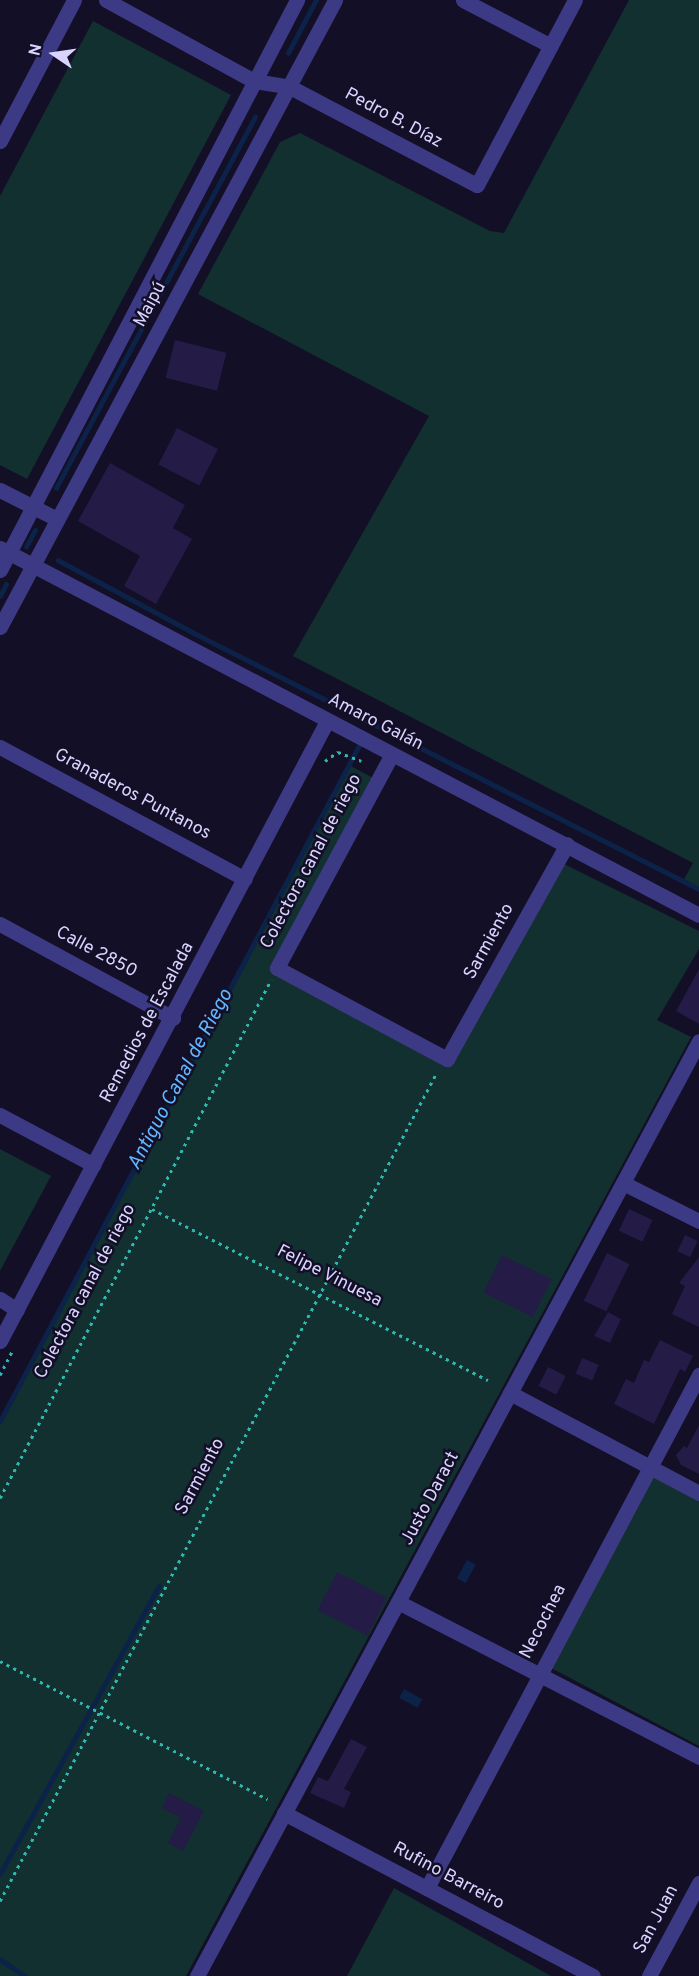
<!DOCTYPE html>
<html>
<head>
<meta charset="utf-8">
<style>
  body { margin:0 }
  #map { position:relative; width:699px; height:1976px; overflow:hidden; background:#130f26; font-family:Overpass,sans-serif }
  div>[style] { position:absolute }
  .green>* { inset:0; background:#12302f }
  .water>* { inset:0; background:#0c2248; transform-origin:0 0 }
  .stream>* { height:4.5px; margin:-2.25px; padding:0 2.25px; transform-origin:2.25px; border-radius:2.25px; background:#0c2248 }
  .building>* { inset:0; background:#241b47; transform-origin:0 0 }
  .path>* { height:3px; margin-top:-1.5px; transform-origin:0; background:repeating-linear-gradient(90deg,#2fb8b0 0 3px,transparent 0 7.5px) }
  .minor>* { height:15px; margin:-7.5px; padding:0 7.5px; transform-origin:7.5px; border-radius:7.5px; background:#3d3a85 }
  span { translate:-50% -50%; white-space:nowrap; text-align:center; line-height:1.15; -webkit-text-stroke:5px #130f26; paint-order:stroke }
  .street-label { font-size:18px; color:#d9d4ff }
  .water-label { font-size:20px; color:#62b6ff; font-style:italic }
  .north { position:absolute; left:24px; top:24px; width:60px; height:60px; -webkit-text-stroke:4px #130f26; paint-order:stroke; rotate:283deg; font-size:16px; font-weight:700; line-height:24px; text-align:center; color:#d9d4ff }
  .north::after { content:''; display:block; margin:auto; width:21px; height:27px; background:#d9d4ff; clip-path:polygon(50% 0,100% 100%,50% 72%,0 100%) }
</style>
</head>
<body>
<div id="map">
  <div class="green">
    <div style="clip-path:polygon(629px 0,699px 0,699px 889px,683px 881px,693px 863px,293px 656px,429px 416px,198px 294px,280px 142px,300px 133px,490px 231px,504px 233px)"></div>
    <div style="clip-path:polygon(93px 21px,231px 95px,27px 479px,0 465px,0 196px)"></div>
    <div style="clip-path:polygon(349px 765px,377px 780px,278px 968px,447px 1058px,558px 861px,699px 931px,699px 949px,657px 1020px,691px 1037px,186px 1976px,0 1976px,0 1425px)"></div>
    <div style="clip-path:polygon(0 1149px,51px 1176px,0 1271px)"></div>
    <div style="clip-path:polygon(652px 1473px,699px 1499px,699px 1746px,551px 1668px)"></div>
    <div style="clip-path:polygon(394px 1888px,551px 1976px,347px 1976px)"></div>
  </div>
  <div class="water">
    <div style="left:467px;top:1560px;width:10px;height:21px;rotate:29deg"></div>
    <div style="left:404px;top:1689px;width:21px;height:10px;rotate:29deg"></div>
  </div>
  <div class="stream">
    <div style="left:288px;top:53px;width:60px;rotate:-62.2deg"></div>
    <div style="left:56px;top:488px;width:421px;rotate:-61.8deg"></div>
    <div style="left:26px;top:547px;width:19px;rotate:-62deg"></div>
    <div style="left:58px;top:560px;width:152px;rotate:28.2deg"></div>
    <div style="left:192px;top:632px;width:568px;rotate:26.88deg"></div>
    <div style="left:0;top:596px;width:13px;rotate:-63deg"></div>
    <div style="left:0;top:1421px;width:771px;rotate:-62.01deg"></div>
    <div style="left:0;top:1874px;width:329px;rotate:-61.1deg"></div>
    <div style="left:0;top:1959px;width:30px;rotate:34deg"></div>
  </div>
  <div class="building">
    <div style="left:175px;top:340px;width:53px;height:39px;rotate:14deg"></div>
    <div style="left:177px;top:428px;width:46px;height:41px;rotate:27deg"></div>
    <div style="clip-path:polygon(110px 463px,185px 505px,173px 528px,192px 539px,156px 604px,124px 586px,140px 556px,78px 521px)"></div>
    <div style="clip-path:polygon(699px 969px,699px 1024px,676px 1011px)"></div>
    <div style="left:629px;top:1209px;width:26px;height:24px;rotate:25deg"></div>
    <div style="left:685px;top:1235px;width:14px;height:18px;rotate:25deg"></div>
    <div style="left:607px;top:1253px;width:25px;height:53px;rotate:26deg"></div>
    <div style="left:502px;top:1255px;width:55px;height:42px;rotate:26deg"></div>
    <div style="clip-path:polygon(699px 1257px,699px 1327px,672px 1314px,685px 1286px,679px 1283px)"></div>
    <div style="clip-path:polygon(608px 1312px,621px 1319px,610px 1343px,594px 1336px)"></div>
    <div style="clip-path:polygon(660px 1340px,693px 1356px,685px 1372px,680px 1369px,654px 1424px,614px 1404px,626px 1379px,634px 1383px,644px 1360px,649px 1362px)"></div>
    <div style="left:582px;top:1358px;width:18px;height:17px;rotate:22deg"></div>
    <div style="left:548px;top:1367px;width:20px;height:21px;rotate:27deg"></div>
    <div style="clip-path:polygon(699px 1425px,699px 1474px,681px 1465px,676px 1455px,684px 1446px,687px 1448px)"></div>
    <div style="left:337px;top:1572px;width:56px;height:43px;rotate:27deg"></div>
    <div style="clip-path:polygon(351px 1739px,367px 1747px,344px 1789px,351px 1792px,344px 1808px,310px 1793px,318px 1777px,328px 1781px)"></div>
    <div style="clip-path:polygon(169px 1793px,204px 1811px,183px 1851px,168px 1843px,181px 1818px,162px 1808px)"></div>
  </div>
  <div class="path">
    <div style="left:325px;top:761px;width:16px;rotate:-35deg"></div>
    <div style="left:338px;top:752px;width:25px;rotate:21deg"></div>
    <div style="left:152px;top:1209px;width:377px;rotate:27deg"></div>
    <div style="left:0;top:1375px;width:28px;rotate:-63deg"></div>
    <div style="left:0;top:1498px;width:585px;rotate:-62.38deg"></div>
    <div style="left:0;top:1661px;width:301px;rotate:27.3deg"></div>
    <div style="left:0;top:1901px;width:937px;rotate:-62.2deg"></div>
  </div>
  <div class="minor">
    <div style="left:106px;top:0;width:169px;rotate:28.7deg"></div>
    <div style="left:254px;top:81px;width:36px;rotate:9deg"></div>
    <div style="left:290px;top:87px;width:211px;rotate:27.7deg"></div>
    <div style="left:477px;top:185px;width:209px;rotate:-62.1deg"></div>
    <div style="left:463px;top:0;width:99px;rotate:27.6deg"></div>
    <div style="left:0;top:141px;width:159px;rotate:-62.3deg"></div>
    <div style="left:0;top:490px;width:64px;rotate:27deg"></div>
    <div style="left:0;top:548px;width:789px;rotate:27.7deg"></div>
    <div style="left:0;top:570px;width:643px;rotate:-62.48deg"></div>
    <div style="left:0;top:627px;width:711px;rotate:-61.88deg"></div>
    <div style="left:0;top:747px;width:278px;rotate:28.3deg"></div>
    <div style="left:392px;top:754px;width:243px;rotate:118.3deg"></div>
    <div style="left:277px;top:968px;width:193px;rotate:28.2deg"></div>
    <div style="left:447px;top:1059px;width:246px;rotate:-60.8deg"></div>
    <div style="left:0;top:924px;width:197px;rotate:28.5deg"></div>
    <div style="left:0;top:1115px;width:106px;rotate:28deg"></div>
    <div style="left:623px;top:1183px;width:85px;rotate:26.6deg"></div>
    <div style="left:0;top:1299px;width:20px;rotate:33deg"></div>
    <div style="left:0;top:1341px;width:701px;rotate:-62.19deg"></div>
    <div style="left:510px;top:1393px;width:214px;rotate:27.9deg"></div>
    <div style="left:398px;top:1602px;width:339px;rotate:27.2deg"></div>
    <div style="left:284px;top:1813px;width:349px;rotate:27.8deg"></div>
    <div style="left:427px;top:1888px;width:581px;rotate:-62.07deg"></div>
    <div style="left:197px;top:1976px;width:1061px;rotate:-61.77deg"></div>
    <div style="left:649px;top:1976px;width:106px;rotate:-61.7deg"></div>
  </div>
  <div class="street-label">
    <span style="left:393px;top:119px;rotate:28deg">Pedro B. Díaz</span>
    <span style="left:151px;top:305px;rotate:-62deg">Maipú</span>
    <span style="left:375px;top:723px;rotate:27deg">Amaro Galán</span>
    <span style="left:132px;top:795px;rotate:28deg">Granaderos Puntanos</span>
    <span style="left:312px;top:862px;rotate:-62deg">Colectora canal de riego</span>
    <span style="left:490px;top:942px;rotate:-61deg">Sarmiento</span>
    <span style="left:96px;top:953px;rotate:28deg">Calle 2850</span>
    <span style="left:148px;top:1023px;rotate:-62deg">Remedios de Escalada</span>
    <span style="left:329px;top:1277px;rotate:27deg">Felipe Vinuesa</span>
    <span style="left:86px;top:1292px;rotate:-62deg">Colectora canal de riego</span>
    <span style="left:201px;top:1477px;rotate:-62deg">Sarmiento</span>
    <span style="left:431px;top:1499px;rotate:-62deg">Justo Daract</span>
    <span style="left:544px;top:1622px;rotate:-63deg">Necochea</span>
    <span style="left:448px;top:1877px;rotate:28deg">Rufino Barreiro</span>
    <span style="left:657px;top:1920px;rotate:-62deg">San Juan</span>
  </div>
  <div class="water-label">
    <span style="left:181px;top:1080px;rotate:-62deg">Antiguo Canal de Riego</span>
  </div>
  <div class="north">N</div>
</div>
</body>
</html>
